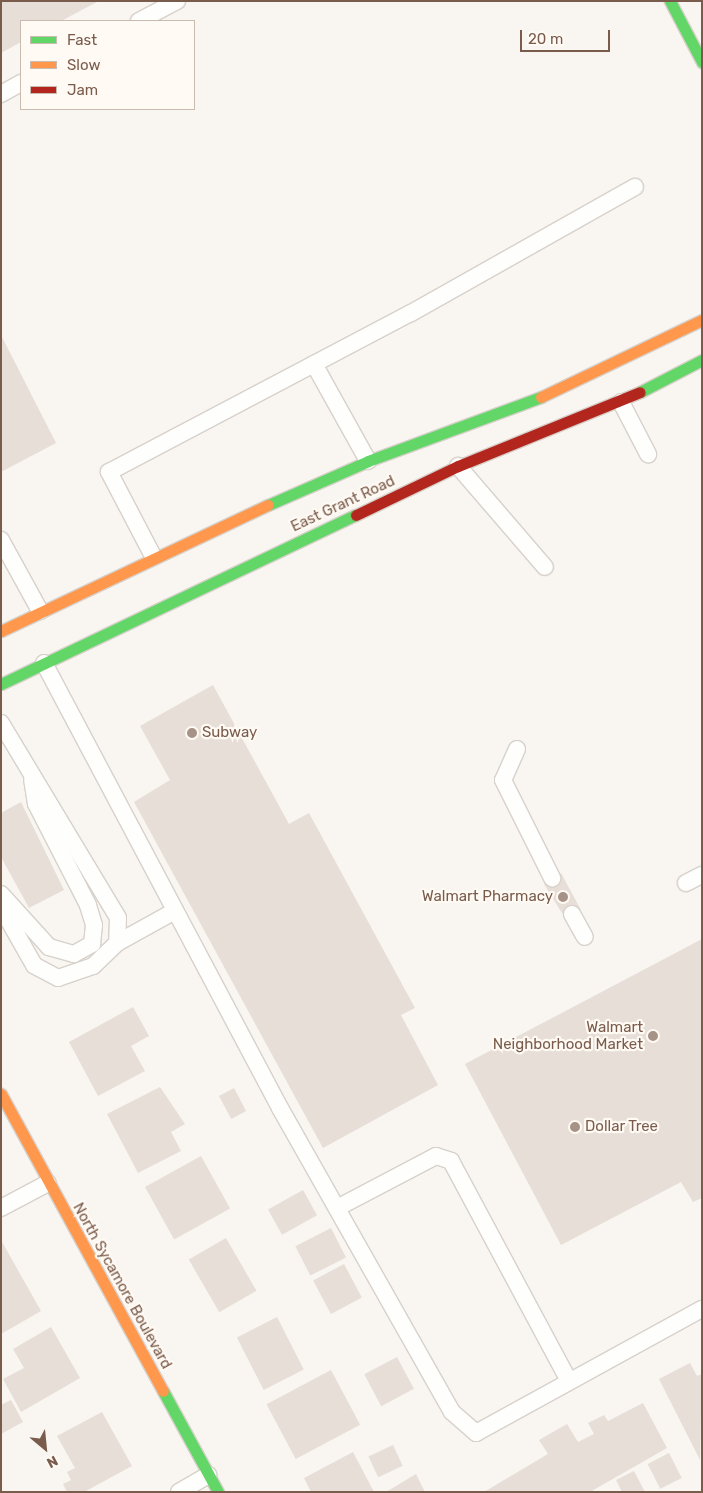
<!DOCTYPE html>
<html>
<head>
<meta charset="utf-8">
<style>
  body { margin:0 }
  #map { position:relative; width:703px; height:1493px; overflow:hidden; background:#f9f5f0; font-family:Rubik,sans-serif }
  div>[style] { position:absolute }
  .building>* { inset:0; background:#e6ded7; transform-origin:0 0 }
  .roads { filter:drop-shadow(1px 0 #d7d1cb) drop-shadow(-1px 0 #d7d1cb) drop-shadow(0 1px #d7d1cb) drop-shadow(0 -1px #d7d1cb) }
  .lane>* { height:16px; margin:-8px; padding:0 8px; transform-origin:8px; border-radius:8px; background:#fefefd }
  .fast>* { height:11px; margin:-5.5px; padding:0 5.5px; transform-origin:5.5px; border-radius:5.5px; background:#63d668 }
  .slow>* { height:11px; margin:-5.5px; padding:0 5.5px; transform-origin:5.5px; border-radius:5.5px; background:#ff974d }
  .jam>* { height:11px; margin:-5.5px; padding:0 5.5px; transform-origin:5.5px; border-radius:5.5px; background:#b3261e }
  .dots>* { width:14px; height:14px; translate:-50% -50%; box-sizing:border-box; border:2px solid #fffaf3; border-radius:50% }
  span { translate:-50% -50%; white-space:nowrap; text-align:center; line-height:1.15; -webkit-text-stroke:4.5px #fffaf3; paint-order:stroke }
  .street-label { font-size:15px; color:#7a5c4d }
  .poi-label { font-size:15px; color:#7a5c4d }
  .left { translate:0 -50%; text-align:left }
  .right { translate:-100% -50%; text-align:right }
  .frame { position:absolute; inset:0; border:2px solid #7a5c4d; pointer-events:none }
  .legend { position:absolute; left:20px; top:20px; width:175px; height:90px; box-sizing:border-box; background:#fffaf3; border:1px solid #cabbb1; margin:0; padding:6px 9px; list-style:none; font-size:15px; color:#7a5c4d }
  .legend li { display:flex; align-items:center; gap:10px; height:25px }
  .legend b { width:25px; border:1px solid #cabbb1 }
  .north { position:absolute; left:20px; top:1423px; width:50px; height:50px; -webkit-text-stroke:4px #fffaf3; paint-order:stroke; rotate:152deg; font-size:14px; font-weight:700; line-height:20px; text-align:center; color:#7a5c4d }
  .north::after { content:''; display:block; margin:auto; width:18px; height:22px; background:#7a5c4d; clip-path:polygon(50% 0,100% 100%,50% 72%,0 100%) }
  .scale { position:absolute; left:520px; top:30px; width:90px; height:22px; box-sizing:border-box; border:2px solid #7a5c4d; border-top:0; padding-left:6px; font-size:15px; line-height:18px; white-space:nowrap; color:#7a5c4d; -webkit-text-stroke:4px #fffaf3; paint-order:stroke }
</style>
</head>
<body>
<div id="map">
  <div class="building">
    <div style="clip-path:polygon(1px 1px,99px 1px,61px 21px,21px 21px,21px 42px,1px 53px)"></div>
    <div style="clip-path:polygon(1px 335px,56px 443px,1px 472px)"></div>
    <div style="clip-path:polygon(213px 685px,289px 824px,309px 813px,415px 1008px,401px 1015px,438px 1085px,323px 1148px,134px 802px,170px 780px,140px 726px)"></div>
    <div style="clip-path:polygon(21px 802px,64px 890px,29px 908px,1px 857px,1px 813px)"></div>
    <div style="clip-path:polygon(561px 873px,581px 910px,565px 918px,544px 884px)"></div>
    <div style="clip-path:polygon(702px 939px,702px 1198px,693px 1202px,681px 1182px,561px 1245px,465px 1064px)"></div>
    <div style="clip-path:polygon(133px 1007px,149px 1036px,131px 1046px,145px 1071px,98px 1096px,69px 1042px)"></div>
    <div style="clip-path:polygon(160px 1087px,185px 1124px,171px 1132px,181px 1151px,138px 1173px,107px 1114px)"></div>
    <div style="left:234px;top:1088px;width:26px;height:17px;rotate:62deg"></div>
    <div style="left:201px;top:1156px;width:60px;height:64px;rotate:61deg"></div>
    <div style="left:303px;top:1190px;width:29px;height:40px;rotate:61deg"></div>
    <div style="left:331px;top:1228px;width:33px;height:40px;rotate:63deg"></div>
    <div style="left:226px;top:1238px;width:61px;height:43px;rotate:60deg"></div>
    <div style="clip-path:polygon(1px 1240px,41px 1311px,1px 1334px)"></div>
    <div style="left:344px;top:1264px;width:38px;height:35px;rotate:62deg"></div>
    <div style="left:277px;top:1317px;width:59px;height:45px;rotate:63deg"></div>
    <div style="clip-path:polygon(51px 1327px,80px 1378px,21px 1412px,3px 1379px,24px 1368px,13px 1349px)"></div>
    <div style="left:397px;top:1357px;width:36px;height:37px;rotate:62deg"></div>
    <div style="clip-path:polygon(690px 1363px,697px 1376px,702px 1374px,700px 1460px,659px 1379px)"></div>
    <div style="left:331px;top:1370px;width:62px;height:73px;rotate:62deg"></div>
    <div style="clip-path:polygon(11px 1400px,23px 1422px,1px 1434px,1px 1405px)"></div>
    <div style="clip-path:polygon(643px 1403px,667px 1448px,590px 1492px,484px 1492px,548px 1454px,539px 1440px,567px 1424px,578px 1442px,594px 1434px,588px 1423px,604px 1415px,608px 1421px)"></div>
    <div style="clip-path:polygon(102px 1412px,132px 1466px,84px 1492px,67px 1492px,63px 1484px,71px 1480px,67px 1472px,75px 1468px,57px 1436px)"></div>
    <div style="left:393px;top:1445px;width:23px;height:27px;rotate:65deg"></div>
    <div style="clip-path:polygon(353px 1452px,374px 1492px,311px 1492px,304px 1478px)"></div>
    <div style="left:669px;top:1453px;width:28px;height:24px;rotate:63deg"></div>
    <div style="clip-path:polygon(634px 1471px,645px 1492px,622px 1492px,616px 1480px)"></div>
    <div style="clip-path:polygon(416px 1474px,425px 1492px,386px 1492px)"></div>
  </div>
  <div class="roads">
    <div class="lane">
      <div style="left:139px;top:21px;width:43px;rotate:-27.8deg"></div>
      <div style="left:1px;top:94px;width:23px;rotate:-29deg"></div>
      <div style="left:314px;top:364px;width:111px;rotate:60.9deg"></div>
      <div style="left:621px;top:402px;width:59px;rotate:62.6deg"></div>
      <div style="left:458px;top:466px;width:133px;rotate:49.3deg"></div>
      <div style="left:1px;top:540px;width:81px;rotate:61.2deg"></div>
      <div style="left:153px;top:556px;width:95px;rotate:-117.6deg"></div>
      <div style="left:109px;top:472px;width:341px;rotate:-27.8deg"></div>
      <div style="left:411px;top:313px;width:257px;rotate:-29.4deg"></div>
      <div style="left:44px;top:663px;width:504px;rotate:62.06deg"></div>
      <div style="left:280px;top:1108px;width:349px;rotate:60.5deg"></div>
      <div style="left:452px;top:1412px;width:32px;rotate:41deg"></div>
      <div style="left:476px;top:1433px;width:258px;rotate:-28.8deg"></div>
      <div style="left:1px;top:723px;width:227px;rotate:59deg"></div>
      <div style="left:118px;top:918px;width:25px;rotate:92deg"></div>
      <div style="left:117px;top:943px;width:33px;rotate:136deg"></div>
      <div style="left:93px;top:966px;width:37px;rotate:161deg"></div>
      <div style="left:58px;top:978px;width:27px;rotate:-152deg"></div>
      <div style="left:34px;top:965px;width:67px;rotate:-119.6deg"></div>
      <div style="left:517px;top:749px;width:34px;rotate:114deg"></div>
      <div style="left:503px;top:780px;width:110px;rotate:63.4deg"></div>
      <div style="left:686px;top:883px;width:18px;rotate:-27deg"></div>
      <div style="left:1px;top:894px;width:72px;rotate:47.8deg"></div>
      <div style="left:49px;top:947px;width:26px;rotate:16deg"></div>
      <div style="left:74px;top:954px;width:21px;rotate:-29deg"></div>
      <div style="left:92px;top:944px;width:19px;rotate:-84deg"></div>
      <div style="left:94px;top:925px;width:21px;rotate:-107deg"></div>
      <div style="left:88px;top:905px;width:114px;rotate:-117.2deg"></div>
      <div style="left:36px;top:804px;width:25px;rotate:-99deg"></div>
      <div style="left:572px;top:914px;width:26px;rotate:61deg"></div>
      <div style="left:117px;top:943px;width:66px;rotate:-28.9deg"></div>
      <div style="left:1px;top:1208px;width:53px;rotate:-28deg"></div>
      <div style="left:337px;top:1208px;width:112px;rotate:-27.7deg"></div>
      <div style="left:436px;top:1156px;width:16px;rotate:18deg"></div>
      <div style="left:451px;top:1161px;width:250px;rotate:61.8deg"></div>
      <div style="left:179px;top:1492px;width:34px;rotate:-30deg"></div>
    </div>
    <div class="fast">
      <div style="left:670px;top:1px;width:69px;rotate:62.3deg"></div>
      <div style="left:640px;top:392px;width:70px;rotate:-27.3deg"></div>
      <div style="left:268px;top:505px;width:109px;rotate:-23.7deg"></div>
      <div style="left:368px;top:461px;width:184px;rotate:-20.3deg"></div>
      <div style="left:1px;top:684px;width:393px;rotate:-25.5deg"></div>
      <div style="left:163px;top:1391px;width:115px;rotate:61.4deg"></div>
    </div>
    <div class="slow">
      <div style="left:541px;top:397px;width:178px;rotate:-25.6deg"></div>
      <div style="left:1px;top:631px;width:295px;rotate:-25.3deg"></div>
      <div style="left:1px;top:1094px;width:338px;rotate:61.4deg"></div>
    </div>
    <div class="jam">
      <div style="left:356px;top:515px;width:113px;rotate:-25.7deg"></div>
      <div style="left:458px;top:466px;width:196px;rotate:-22.1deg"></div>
    </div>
  </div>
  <div class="dots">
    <div style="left:192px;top:733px;background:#a69286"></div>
    <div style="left:563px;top:897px;background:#a69286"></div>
    <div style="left:653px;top:1036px;background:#a69286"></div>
    <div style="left:575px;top:1127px;background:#a69286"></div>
  </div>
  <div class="street-label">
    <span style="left:343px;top:504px;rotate:-25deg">East Grant Road</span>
    <span style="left:122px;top:1286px;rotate:61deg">North Sycamore Boulevard</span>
  </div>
  <div class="poi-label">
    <span class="left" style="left:202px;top:733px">Subway</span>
    <span class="right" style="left:553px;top:897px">Walmart Pharmacy</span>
    <span class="right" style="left:643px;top:1036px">Walmart<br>Neighborhood Market</span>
    <span class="left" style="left:585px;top:1127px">Dollar Tree</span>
  </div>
  <div class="frame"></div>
  <ul class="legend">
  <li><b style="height:6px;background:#63d668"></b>Fast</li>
  <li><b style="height:6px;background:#ff974d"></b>Slow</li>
  <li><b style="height:6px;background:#b3261e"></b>Jam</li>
  </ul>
  <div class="north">N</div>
  <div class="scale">20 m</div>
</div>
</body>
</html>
